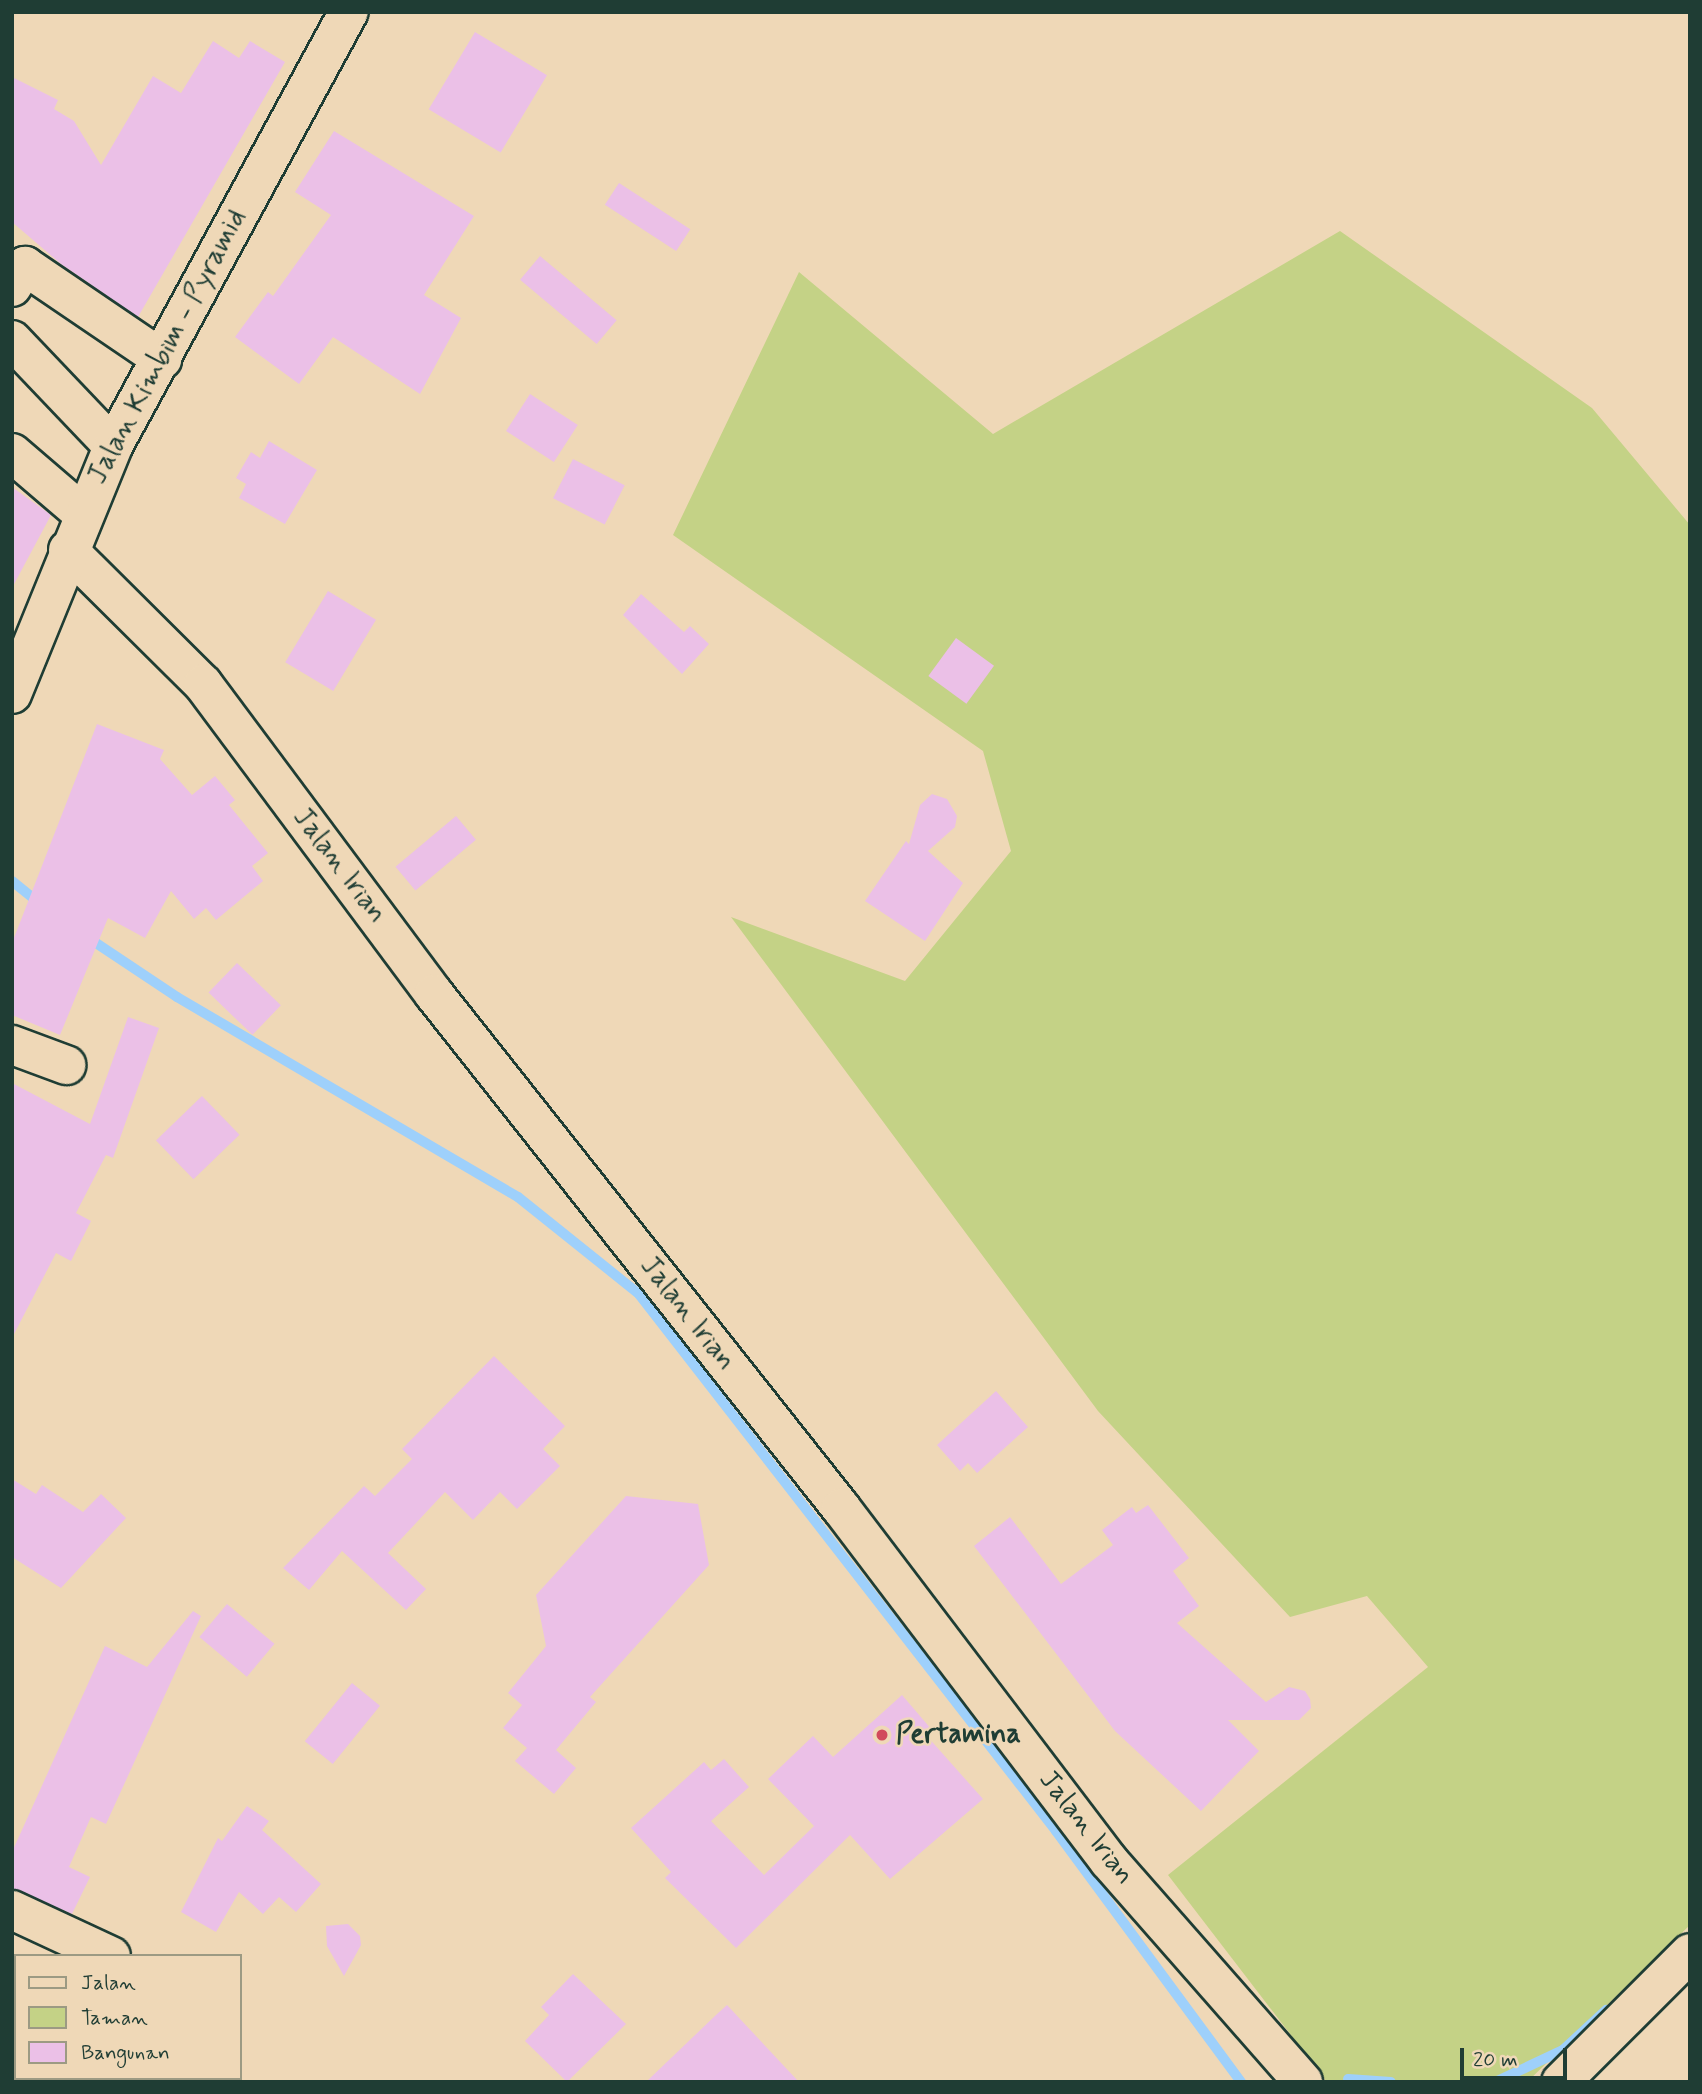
<!DOCTYPE html>
<html>
<head>
<meta charset="utf-8">
<style>
  body { margin:0 }
  #map { position:relative; width:1702px; height:2094px; overflow:hidden; background:#efd8b7; font-family:Mynerve,sans-serif }
  div>[style] { position:absolute }
  .green>* { inset:0; background:#c4d286 }
  .stream>* { height:10px; margin:-5px; padding:0 5px; transform-origin:5px; border-radius:5px; background:#9ed0fb }
  .building>* { inset:0; background:#ebc0e7; transform-origin:0 0 }
  .roads { filter:drop-shadow(2px 0 #1f3d34) drop-shadow(-2px 0 #1f3d34) drop-shadow(0 2px #1f3d34) drop-shadow(0 -2px #1f3d34) }
  .minor>* { height:38px; margin:-19px; padding:0 19px; transform-origin:19px; border-radius:19px; background:#efd8b7 }
  .major>* { height:38px; margin:-19px; padding:0 19px; transform-origin:19px; border-radius:19px; background:#efd8b7 }
  .highway>* { height:38px; margin:-19px; padding:0 19px; transform-origin:19px; border-radius:19px; background:#efd8b7 }
  .dots>* { width:19px; height:19px; translate:-50% -50%; box-sizing:border-box; border:4px solid #efd8b7; border-radius:50% }
  span { translate:-50% -50%; white-space:nowrap; text-align:center; line-height:1.15; -webkit-text-stroke:5px #efd8b7; paint-order:stroke }
  .street-label { font-size:28px; color:#1f3d34 }
  .poi-label { font-size:28px; color:#1f3d34; font-weight:700 }
  .left { translate:0 -50%; text-align:left }
  .frame { position:absolute; inset:0; border:14px solid #1f3d34; pointer-events:none }
  .legend { position:absolute; left:14px; top:1954px; width:228px; height:126px; box-sizing:border-box; background:#efd8b7; border:2px solid #9c9a83; margin:0; padding:9px 12px; list-style:none; font-size:21px; color:#1f3d34 }
  .legend li { display:flex; align-items:center; gap:14px; height:35px }
  .legend b { width:35px; border:2px solid #9c9a83 }
  .scale { position:absolute; left:1460px; top:2048px; width:107px; height:32px; box-sizing:border-box; border:4px solid #1f3d34; border-top:0; padding-left:9px; font-size:21px; line-height:24px; white-space:nowrap; color:#1f3d34; -webkit-text-stroke:5px #efd8b7; paint-order:stroke }
</style>
</head>
<body>
<div id="map">
  <div class="green">
    <div style="clip-path:polygon(1340px 231px,1592px 408px,1690px 525px,1690px 1925px,1527px 2082px,1327px 2082px,1168px 1875px,1428px 1667px,1367px 1596px,1290px 1617px,1098px 1411px,731px 917px,905px 981px,1011px 851px,983px 751px,673px 535px,799px 272px,993px 434px)"></div>
  </div>
  <div class="stream">
    <div style="left:12px;top:881px;width:36px;rotate:39deg"></div>
    <div style="left:87px;top:937px;width:108px;rotate:33.7deg"></div>
    <div style="left:177px;top:997px;width:395px;rotate:30.4deg"></div>
    <div style="left:518px;top:1197px;width:154px;rotate:38.7deg"></div>
    <div style="left:638px;top:1293px;width:681px;rotate:52.15deg"></div>
    <div style="left:1056px;top:1831px;width:312px;rotate:53.6deg"></div>
    <div style="left:1348px;top:2079px;width:43px;rotate:4deg"></div>
    <div style="left:1495px;top:2082px;width:75px;rotate:-25.2deg"></div>
    <div style="left:1563px;top:2050px;width:59px;rotate:-42.9deg"></div>
  </div>
  <div class="building">
    <div style="left:475px;top:32px;width:84px;height:90px;rotate:31deg"></div>
    <div style="clip-path:polygon(213px 41px,239px 58px,250px 41px,285px 62px,138px 317px,61px 264px,12px 222px,12px 77px,58px 100px,54px 109px,74px 121px,101px 165px,153px 76px,181px 93px)"></div>
    <div style="clip-path:polygon(334px 131px,474px 216px,424px 295px,461px 318px,420px 394px,333px 337px,299px 384px,235px 337px,268px 292px,273px 296px,331px 215px,295px 192px)"></div>
    <div style="left:619px;top:183px;width:85px;height:26px;rotate:33deg"></div>
    <div style="left:540px;top:256px;width:100px;height:31px;rotate:40deg"></div>
    <div style="left:530px;top:394px;width:57px;height:44px;rotate:33deg"></div>
    <div style="clip-path:polygon(269px 441px,317px 470px,285px 524px,239px 498px,246px 484px,236px 478px,251px 452px,260px 458px)"></div>
    <div style="left:573px;top:459px;width:58px;height:44px;rotate:27deg"></div>
    <div style="clip-path:polygon(12px 487px,51px 515px,12px 588px)"></div>
    <div style="left:328px;top:591px;width:56px;height:83px;rotate:31deg"></div>
    <div style="clip-path:polygon(641px 594px,684px 632px,690px 626px,709px 644px,682px 674px,623px 615px)"></div>
    <div style="left:956px;top:638px;width:47px;height:47px;rotate:36deg"></div>
    <div style="clip-path:polygon(97px 724px,164px 750px,160px 759px,192px 795px,215px 776px,235px 800px,229px 805px,268px 853px,252px 866px,263px 881px,216px 920px,206px 908px,194px 919px,171px 891px,145px 938px,108px 918px,60px 1035px,12px 1015px,12px 943px)"></div>
    <div style="clip-path:polygon(932px 794px,947px 799px,957px 816px,955px 827px,928px 851px,963px 883px,925px 941px,865px 901px,906px 841px,909px 844px,920px 805px)"></div>
    <div style="left:456px;top:816px;width:31px;height:79px;rotate:50deg"></div>
    <div style="left:237px;top:963px;width:61px;height:41px;rotate:44deg"></div>
    <div style="clip-path:polygon(128px 1017px,159px 1028px,113px 1158px,106px 1155px,76px 1213px,91px 1221px,71px 1261px,56px 1253px,12px 1338px,12px 1083px,90px 1124px)"></div>
    <div style="left:202px;top:1096px;width:54px;height:64px;rotate:46deg"></div>
    <div style="clip-path:polygon(494px 1356px,565px 1426px,543px 1449px,560px 1466px,517px 1509px,500px 1492px,473px 1520px,445px 1492px,388px 1553px,426px 1589px,406px 1610px,342px 1551px,309px 1590px,283px 1568px,364px 1486px,375px 1496px,412px 1459px,402px 1449px)"></div>
    <div style="clip-path:polygon(996px 1391px,1028px 1427px,977px 1473px,968px 1463px,960px 1471px,937px 1445px)"></div>
    <div style="clip-path:polygon(12px 1479px,36px 1494px,42px 1485px,83px 1512px,101px 1494px,126px 1518px,61px 1588px,12px 1557px)"></div>
    <div style="clip-path:polygon(626px 1496px,698px 1504px,709px 1565px,590px 1697px,596px 1702px,556px 1750px,576px 1768px,554px 1794px,515px 1761px,527px 1748px,503px 1728px,522px 1705px,508px 1693px,546px 1646px,536px 1595px)"></div>
    <div style="clip-path:polygon(1148px 1505px,1189px 1558px,1173px 1571px,1199px 1606px,1177px 1623px,1266px 1702px,1289px 1687px,1305px 1691px,1310px 1699px,1311px 1708px,1299px 1720px,1228px 1720px,1259px 1751px,1201px 1811px,1115px 1731px,974px 1546px,1010px 1517px,1061px 1584px,1113px 1545px,1102px 1530px,1132px 1507px,1136px 1513px)"></div>
    <div style="left:227px;top:1604px;width:62px;height:43px;rotate:40deg"></div>
    <div style="clip-path:polygon(193px 1611px,201px 1616px,106px 1824px,91px 1817px,69px 1867px,90px 1877px,72px 1914px,12px 1888px,12px 1852px,105px 1646px,147px 1667px)"></div>
    <div style="left:352px;top:1683px;width:36px;height:75px;rotate:39deg"></div>
    <div style="clip-path:polygon(902px 1695px,932px 1730px,926px 1735px,983px 1799px,890px 1879px,850px 1835px,736px 1948px,665px 1878px,671px 1872px,631px 1828px,704px 1762px,711px 1770px,724px 1759px,749px 1787px,711px 1821px,764px 1875px,814px 1826px,768px 1779px,813px 1736px,833px 1757px)"></div>
    <div style="clip-path:polygon(247px 1806px,269px 1821px,262px 1830px,321px 1884px,296px 1912px,279px 1897px,263px 1914px,239px 1892px,216px 1932px,181px 1912px,218px 1838px,222px 1841px)"></div>
    <div style="clip-path:polygon(348px 1924px,360px 1936px,361px 1945px,344px 1976px,327px 1946px,326px 1926px)"></div>
    <div style="clip-path:polygon(573px 1974px,626px 2024px,567px 2082px,525px 2041px,549px 2015px,541px 2007px)"></div>
    <div style="clip-path:polygon(727px 2005px,799px 2082px,646px 2082px,716px 2015px)"></div>
  </div>
  <div class="roads">
    <div class="minor">
      <div style="left:12px;top:287px;width:25px;rotate:-58deg"></div>
      <div style="left:25px;top:266px;width:166px;rotate:34.2deg"></div>
      <div style="left:12px;top:340px;width:146px;rotate:46.4deg"></div>
      <div style="left:12px;top:453px;width:92px;rotate:40.6deg"></div>
      <div style="left:12px;top:1045px;width:58px;rotate:20.3deg"></div>
      <div style="left:12px;top:1910px;width:109px;rotate:24.9deg"></div>
      <div style="left:1561px;top:2082px;width:182px;rotate:-45deg"></div>
    </div>
    <div class="major">
      <div style="left:68px;top:550px;width:190px;rotate:44.8deg"></div>
      <div style="left:203px;top:684px;width:387px;rotate:53.3deg"></div>
      <div style="left:434px;top:994px;width:656px;rotate:51.63deg"></div>
      <div style="left:841px;top:1508px;width:443px;rotate:52.8deg"></div>
      <div style="left:1109px;top:1861px;width:294px;rotate:48.7deg"></div>
    </div>
    <div class="highway">
      <div style="left:12px;top:694px;width:268px;rotate:-67.8deg"></div>
      <div style="left:113px;top:446px;width:494px;rotate:-61.5deg"></div>
    </div>
  </div>
  <div class="dots">
    <div style="left:882px;top:1735px;background:#d1495b"></div>
  </div>
  <div class="street-label">
    <span style="left:168px;top:347px;rotate:-62deg">Jalan Kimbim - Pyramid</span>
    <span style="left:339px;top:866px;rotate:53deg">Jalan Irian</span>
    <span style="left:687px;top:1314px;rotate:52deg">Jalan Irian</span>
    <span style="left:1086px;top:1828px;rotate:52deg">Jalan Irian</span>
  </div>
  <div class="poi-label">
    <span class="left" style="left:896px;top:1735px">Pertamina</span>
  </div>
  <div class="frame"></div>
  <ul class="legend">
  <li><b style="height:9px;background:#efd8b7"></b>Jalan</li>
  <li><b style="height:19px;background:#c4d286"></b>Taman</li>
  <li><b style="height:19px;background:#ebc0e7"></b>Bangunan</li>
  </ul>
  <div class="scale">20 m</div>
</div>
</body>
</html>
